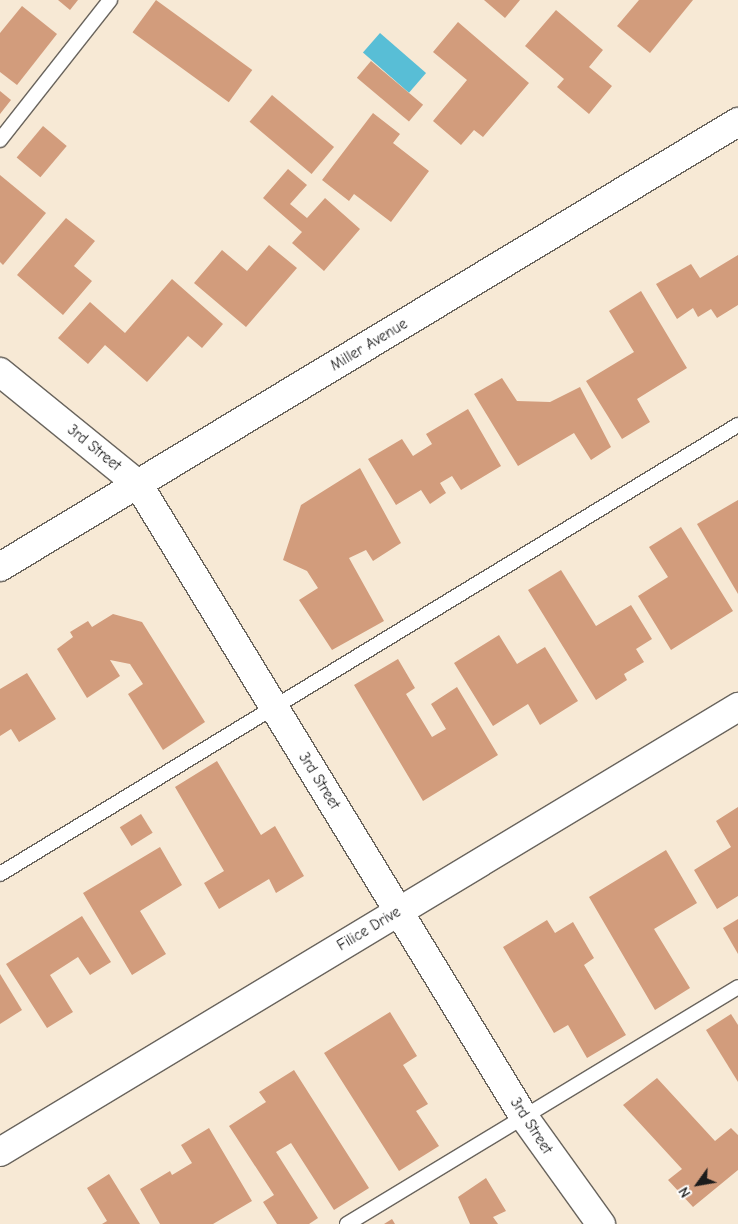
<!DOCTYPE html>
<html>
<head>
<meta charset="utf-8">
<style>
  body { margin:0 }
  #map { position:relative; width:738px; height:1224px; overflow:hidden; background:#f7e9d5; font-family:"Comic Neue",sans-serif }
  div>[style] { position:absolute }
  .water>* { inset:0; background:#58bed6; transform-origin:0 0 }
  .building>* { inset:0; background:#d29c7c; transform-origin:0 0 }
  .roads { filter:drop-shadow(1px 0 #69645d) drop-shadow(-1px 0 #69645d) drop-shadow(0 1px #69645d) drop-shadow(0 -1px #69645d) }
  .service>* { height:14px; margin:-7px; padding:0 7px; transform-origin:7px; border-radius:7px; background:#fff }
  .minor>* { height:28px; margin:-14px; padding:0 14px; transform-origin:14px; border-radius:14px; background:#fff }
  .tertiary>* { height:28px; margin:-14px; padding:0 14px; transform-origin:14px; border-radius:14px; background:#fff }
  span { translate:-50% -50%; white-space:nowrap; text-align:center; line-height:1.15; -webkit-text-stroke:5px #fff; paint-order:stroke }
  .street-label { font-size:15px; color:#1c1c1c }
  .north { position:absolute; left:673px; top:1159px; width:50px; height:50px; -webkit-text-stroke:4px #fff; paint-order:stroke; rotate:238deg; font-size:14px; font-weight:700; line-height:20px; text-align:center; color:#1c1c1c }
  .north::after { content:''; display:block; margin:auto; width:18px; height:22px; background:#1c1c1c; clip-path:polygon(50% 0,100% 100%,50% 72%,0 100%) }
</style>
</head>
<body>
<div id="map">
  <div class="water">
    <div style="left:380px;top:33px;width:61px;height:26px;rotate:41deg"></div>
  </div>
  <div class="building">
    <div style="clip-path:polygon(58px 0,78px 0,70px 10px)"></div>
    <div style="left:156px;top:0;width:119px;height:40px;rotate:36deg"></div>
    <div style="clip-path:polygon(484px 0,520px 0,505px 18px)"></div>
    <div style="clip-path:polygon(639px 0,693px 0,650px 53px,617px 26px)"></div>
    <div style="clip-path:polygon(22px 6px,57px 34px,17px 85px,0 72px,0 33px)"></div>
    <div style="clip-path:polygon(556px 10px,603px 50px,589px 67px,612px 86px,589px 114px,557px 87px,564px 79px,525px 46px)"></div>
    <div style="clip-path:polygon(458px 22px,529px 83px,483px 137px,474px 130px,461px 145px,433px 121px,467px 80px,433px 52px)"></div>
    <div style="left:371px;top:61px;width:68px;height:22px;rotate:40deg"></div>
    <div style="clip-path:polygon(0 91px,11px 100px,0 114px)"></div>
    <div style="left:272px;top:95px;width:81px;height:35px;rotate:40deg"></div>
    <div style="clip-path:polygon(373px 113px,400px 134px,393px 143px,429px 171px,391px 222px,354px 194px,349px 201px,322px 180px)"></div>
    <div style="left:43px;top:126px;width:31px;height:41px;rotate:40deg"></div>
    <div style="clip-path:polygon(288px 169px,307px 185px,290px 204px,307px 218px,325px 198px,360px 229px,324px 271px,292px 243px,302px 232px,263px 198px)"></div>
    <div style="clip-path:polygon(0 175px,46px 213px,3px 265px,0 262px)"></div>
    <div style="clip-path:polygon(66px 218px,95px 241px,74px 266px,92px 281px,63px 315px,17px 275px)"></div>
    <div style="clip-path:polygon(269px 245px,297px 268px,246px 327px,194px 283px,222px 250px,247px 271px)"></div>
    <div style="clip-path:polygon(738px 255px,738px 305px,717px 318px,711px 309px,698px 317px,693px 308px,677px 319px,656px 284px,691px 264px,700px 278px)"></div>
    <div style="clip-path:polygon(172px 279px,223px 324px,202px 348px,188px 336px,147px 382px,105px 345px,88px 364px,58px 338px,90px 302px,125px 333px)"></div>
    <div style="clip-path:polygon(641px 291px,687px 368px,637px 399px,650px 422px,622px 439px,586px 381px,634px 352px,609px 311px)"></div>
    <div style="clip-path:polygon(502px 378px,517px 401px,550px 402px,580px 387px,611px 447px,591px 460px,574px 433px,518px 466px,474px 394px)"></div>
    <div style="clip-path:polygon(468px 409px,501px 466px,461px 490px,452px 476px,440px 483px,446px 493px,430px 504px,421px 490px,396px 505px,368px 459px,402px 439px,413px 456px,432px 444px,426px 434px)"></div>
    <div style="clip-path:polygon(360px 468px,401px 543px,373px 561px,366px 550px,349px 558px,384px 621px,332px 650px,299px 600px,318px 588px,307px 571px,283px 560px,301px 505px)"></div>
    <div style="clip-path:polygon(738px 500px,738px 594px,697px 524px)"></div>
    <div style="clip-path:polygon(681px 527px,733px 611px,671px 650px,638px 596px,668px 577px,649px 547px)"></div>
    <div style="clip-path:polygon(561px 570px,596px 626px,631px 605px,652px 639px,636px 649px,644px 662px,624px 674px,627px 680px,596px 700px,528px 590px)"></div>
    <div style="clip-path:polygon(113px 614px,142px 622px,205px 722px,163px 750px,128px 694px,143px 684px,130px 664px,110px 660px,120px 676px,87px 698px,57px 649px,73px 637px,70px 632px,88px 621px,92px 627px)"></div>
    <div style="clip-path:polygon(499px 635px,517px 664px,545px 647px,578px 701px,540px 725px,528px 704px,493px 726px,454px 663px)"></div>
    <div style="clip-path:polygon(398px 659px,415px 688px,406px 694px,432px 737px,446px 729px,431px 704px,457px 687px,498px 755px,423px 801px,354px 685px)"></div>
    <div style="clip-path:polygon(27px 673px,56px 719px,19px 742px,11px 729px,0 736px,0 689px)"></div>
    <div style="clip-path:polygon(217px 761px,261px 835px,275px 826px,304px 876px,276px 893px,269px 879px,219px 909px,204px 883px,224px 871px,175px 787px)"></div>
    <div style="clip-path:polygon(738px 807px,738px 896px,717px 909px,694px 870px,731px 847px,716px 821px)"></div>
    <div style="left:141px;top:814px;width:22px;height:25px;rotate:58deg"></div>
    <div style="clip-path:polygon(160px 847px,182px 885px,140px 911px,166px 954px,132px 975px,83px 893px)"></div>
    <div style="clip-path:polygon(666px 850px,697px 903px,654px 929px,690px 988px,655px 1010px,589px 897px)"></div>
    <div style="clip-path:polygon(82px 916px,111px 962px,90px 975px,78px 957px,50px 975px,73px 1012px,47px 1028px,6px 964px)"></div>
    <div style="clip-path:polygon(738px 919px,738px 954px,723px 928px)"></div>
    <div style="clip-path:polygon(547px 920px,555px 933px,573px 922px,594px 958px,584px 965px,626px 1035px,587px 1058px,568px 1025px,554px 1033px,503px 947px)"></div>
    <div style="clip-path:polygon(0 974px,22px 1010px,0 1024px)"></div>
    <div style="clip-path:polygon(390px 1012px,417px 1056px,403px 1065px,428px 1104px,416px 1111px,439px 1146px,399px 1171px,324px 1053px)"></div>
    <div style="clip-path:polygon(731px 1014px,738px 1025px,738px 1082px,706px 1030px)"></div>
    <div style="clip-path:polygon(294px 1070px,369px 1188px,334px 1210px,291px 1143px,276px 1152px,318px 1218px,309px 1224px,277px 1224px,263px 1202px,274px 1195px,229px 1126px,266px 1102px,259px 1092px)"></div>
    <div style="clip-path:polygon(657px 1078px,715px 1141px,731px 1128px,738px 1135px,738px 1170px,693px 1207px,668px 1180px,682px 1169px,623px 1105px)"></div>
    <div style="clip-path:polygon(209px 1128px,252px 1201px,213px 1224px,160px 1224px,140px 1189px,170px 1171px,172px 1175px,192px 1163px,181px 1145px)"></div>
    <div style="clip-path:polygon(109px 1174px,140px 1224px,102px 1224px,107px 1221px,87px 1188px)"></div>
    <div style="clip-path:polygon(486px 1178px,506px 1211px,493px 1217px,498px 1224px,470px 1224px,458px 1197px)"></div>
    <div style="clip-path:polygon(392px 1219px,395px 1224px,384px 1224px)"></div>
  </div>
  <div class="roads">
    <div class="service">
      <div style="left:0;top:140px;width:178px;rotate:-51.8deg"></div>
      <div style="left:0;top:874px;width:864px;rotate:-31.32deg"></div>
      <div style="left:347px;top:1224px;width:457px;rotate:-31.2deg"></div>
    </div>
    <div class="minor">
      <div style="left:0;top:1152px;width:862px;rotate:-31.09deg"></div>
    </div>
    <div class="tertiary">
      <div style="left:0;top:372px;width:178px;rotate:39.1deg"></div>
      <div style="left:138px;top:484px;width:741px;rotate:58.63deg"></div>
      <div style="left:524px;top:1117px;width:132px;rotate:54.3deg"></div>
      <div style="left:0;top:567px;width:862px;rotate:-31.09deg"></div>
    </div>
  </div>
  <div class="street-label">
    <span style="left:369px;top:345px;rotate:-31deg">Miller Avenue</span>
    <span style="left:94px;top:448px;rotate:39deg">3rd Street</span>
    <span style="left:319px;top:781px;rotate:58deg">3rd Street</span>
    <span style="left:369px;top:929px;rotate:-31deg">Filice Drive</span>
    <span style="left:531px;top:1126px;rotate:57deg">3rd Street</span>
  </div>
  <div class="north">N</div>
</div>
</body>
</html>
